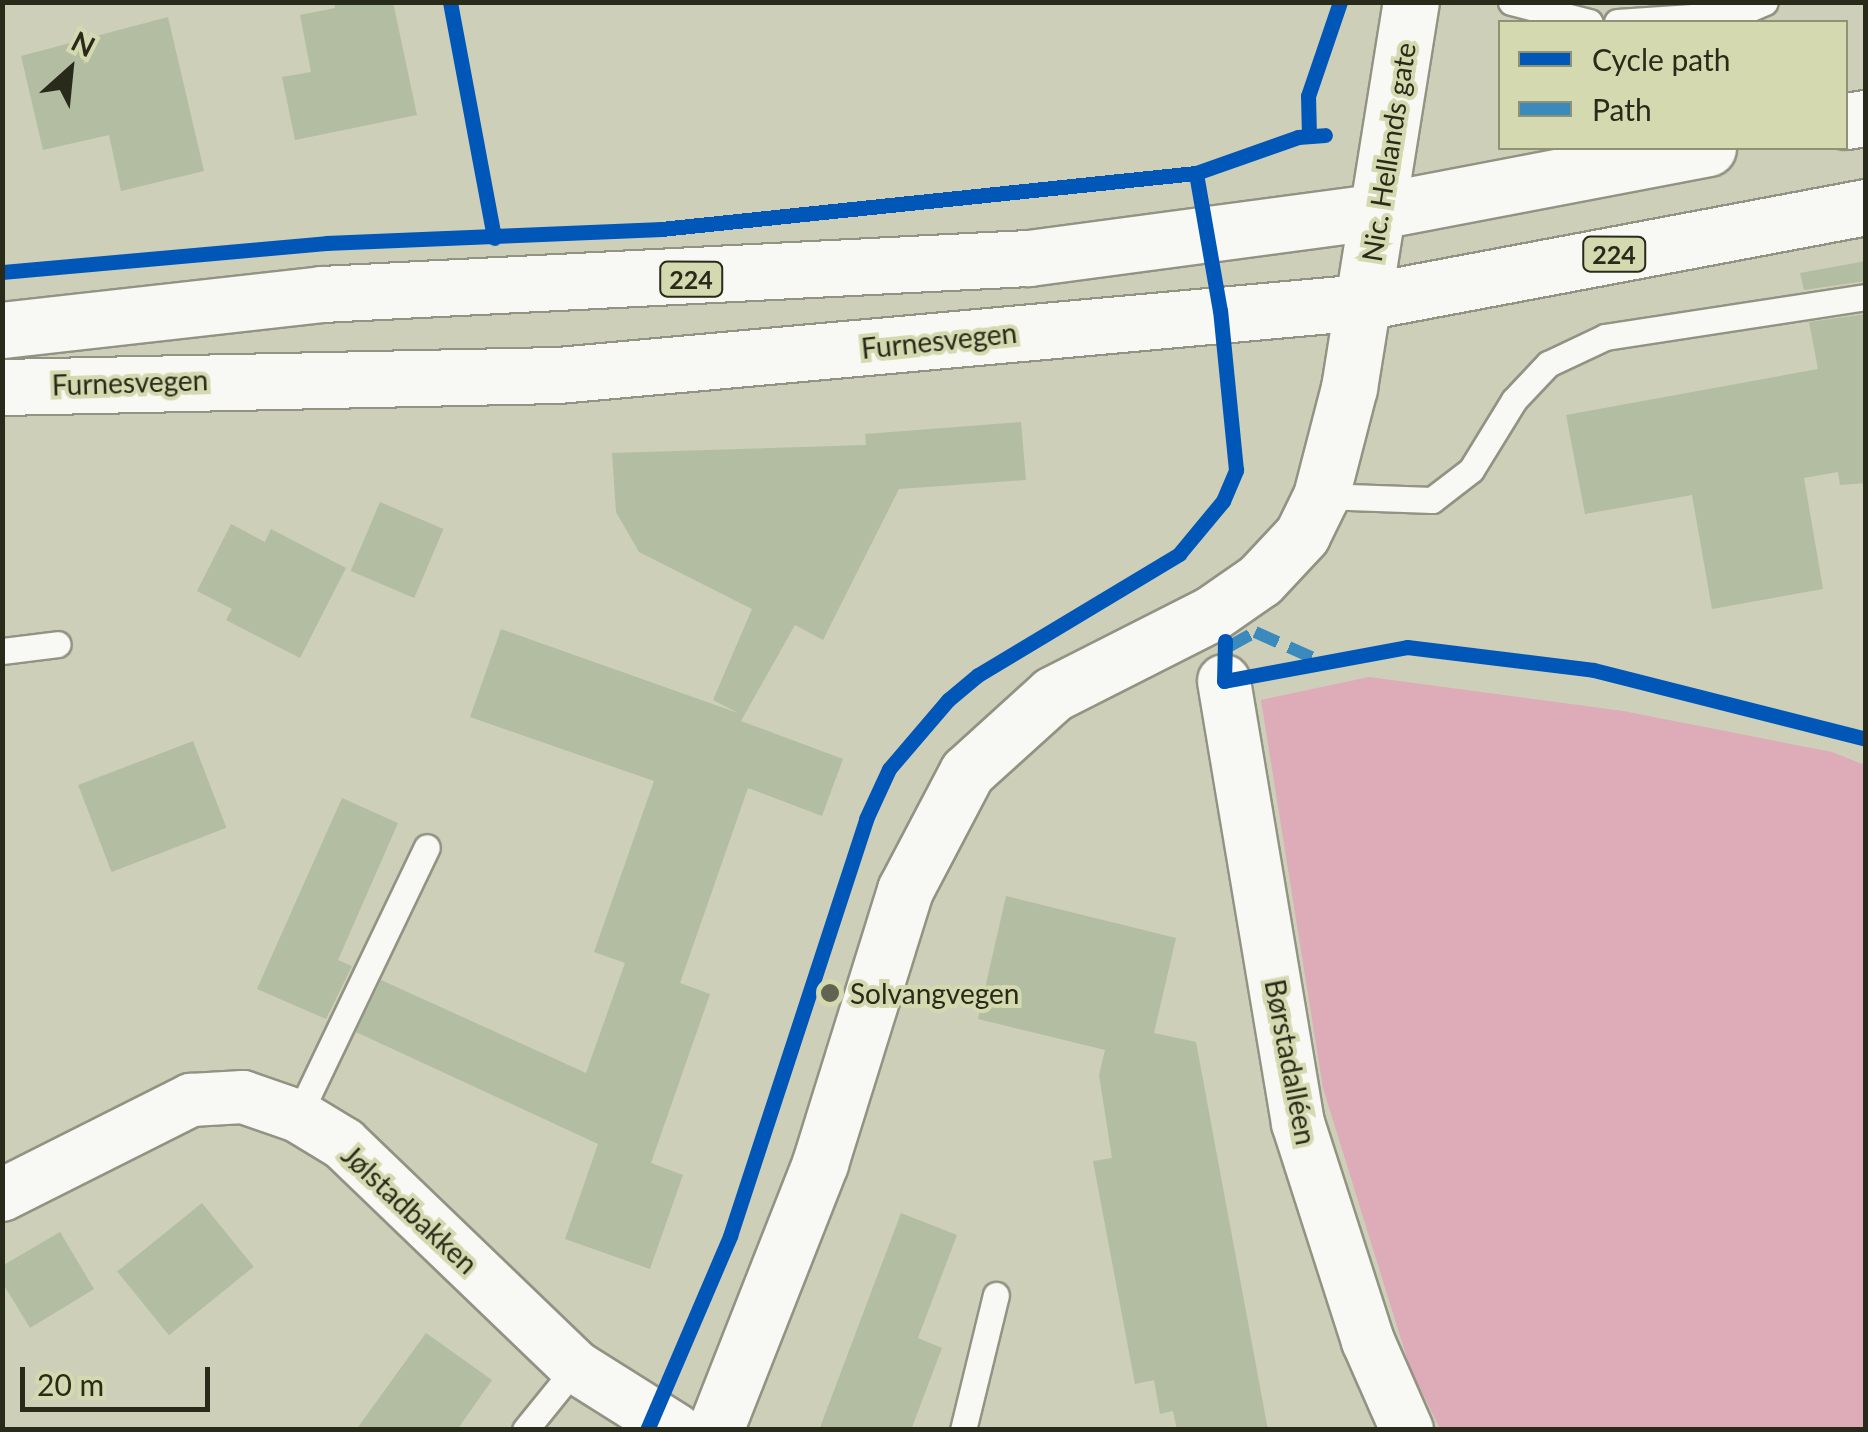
<!DOCTYPE html>
<html>
<head>
<meta charset="utf-8">
<style>
  body { margin:0 }
  #map { position:relative; width:1868px; height:1432px; overflow:hidden; background:#cdcfb9; font-family:Lato,sans-serif }
  div>[style] { position:absolute }
  .green>* { inset:0; background:#deabb8 }
  .building>* { inset:0; background:#b3bda2; transform-origin:0 0 }
  .roads { filter:drop-shadow(2px 0 #929382) drop-shadow(-2px 0 #929382) drop-shadow(0 2px #929382) drop-shadow(0 -2px #929382) }
  .service>* { height:25px; margin:-12.5px; padding:0 12.5px; transform-origin:12.5px; border-radius:12.5px; background:#f8f8f4 }
  .minor>* { height:52px; margin:-26px; padding:0 26px; transform-origin:26px; border-radius:26px; background:#f8f8f4 }
  .secondary>* { height:55px; margin:-27.5px; padding:0 27.5px; transform-origin:27.5px; border-radius:27.5px; background:#f8f8f4 }
  .primary>* { height:55px; margin:-27.5px; padding:0 27.5px; transform-origin:27.5px; border-radius:27.5px; background:#f8f8f4 }
  .quiet>* { height:12px; margin-top:-6px; transform-origin:0; background:repeating-linear-gradient(90deg,#3a8abe 0 25px,transparent 0 37px) }
  .cycleway>* { height:15px; margin:-7.5px; padding:0 7.5px; transform-origin:7.5px; border-radius:7.5px; background:#0057b8 }
  .dots>* { width:28px; height:28px; translate:-50% -50%; box-sizing:border-box; border:5px solid #d5d9af; border-radius:50% }
  span { translate:-50% -50%; white-space:nowrap; text-align:center; line-height:1.15; -webkit-text-stroke:8px #d5d9af; paint-order:stroke }
  .shield-label span { padding:2px 8px; background:#d5d9af; border:2px solid; border-radius:8px; -webkit-text-stroke-width:0 }
  .shield-label { font-size:25px; color:#292b1a; font-weight:700 }
  .street-label { font-size:28px; color:#292b1a }
  .poi-label { font-size:28px; color:#292b1a }
  .left { translate:0 -50%; text-align:left }
  .frame { position:absolute; inset:0; border:5px solid #292b1a; pointer-events:none }
  .legend { position:absolute; left:1498px; top:20px; width:350px; height:130px; box-sizing:border-box; background:#d5d9af; border:2px solid #909373; margin:0; padding:12px 18px; list-style:none; font-size:30px; color:#292b1a }
  .legend li { display:flex; align-items:center; gap:20px; height:50px }
  .legend b { width:50px; border:2px solid #909373 }
  .north { position:absolute; left:20px; top:20px; width:100px; height:100px; -webkit-text-stroke:8px #d5d9af; paint-order:stroke; rotate:27deg; font-size:28px; font-weight:700; line-height:40px; text-align:center; color:#292b1a }
  .north::after { content:''; display:block; margin:auto; width:35px; height:45px; background:#292b1a; clip-path:polygon(50% 0,100% 100%,50% 72%,0 100%) }
  .scale { position:absolute; left:20px; top:1367px; width:190px; height:45px; box-sizing:border-box; border:5px solid #292b1a; border-top:0; padding-left:12px; font-size:30px; line-height:35px; white-space:nowrap; color:#292b1a; -webkit-text-stroke:8px #d5d9af; paint-order:stroke }
</style>
</head>
<body>
<div id="map">
  <div class="green">
    <div style="clip-path:polygon(1369px 677px,1623px 711px,1832px 752px,1865px 765px,1865px 1429px,1440px 1429px,1410px 1368px,1323px 1088px,1261px 700px)"></div>
  </div>
  <div class="building">
    <div style="clip-path:polygon(334px 2px,393px 2px,417px 115px,295px 140px,282px 77px,311px 72px,300px 15px,335px 8px)"></div>
    <div style="clip-path:polygon(168px 17px,204px 171px,121px 191px,109px 135px,43px 150px,21px 56px)"></div>
    <div style="clip-path:polygon(1866px 261px,1866px 281px,1804px 290px,1800px 273px)"></div>
    <div style="clip-path:polygon(1866px 314px,1866px 483px,1840px 485px,1838px 472px,1804px 478px,1823px 589px,1712px 609px,1692px 495px,1585px 514px,1566px 415px,1818px 369px,1809px 322px)"></div>
    <div style="clip-path:polygon(1021px 422px,1026px 480px,899px 489px,823px 640px,795px 625px,741px 721px,843px 759px,822px 816px,748px 788px,680px 983px,710px 994px,651px 1163px,683px 1175px,650px 1269px,565px 1239px,598px 1144px,356px 1032px,381px 980px,586px 1073px,625px 963px,594px 952px,654px 781px,470px 717px,501px 629px,738px 713px,713px 700px,752px 609px,639px 552px,616px 512px,612px 453px,866px 445px,865px 434px)"></div>
    <div style="left:380px;top:502px;width:69px;height:75px;rotate:23deg"></div>
    <div style="clip-path:polygon(231px 524px,265px 542px,271px 529px,346px 568px,300px 658px,226px 620px,232px 609px,197px 591px)"></div>
    <div style="left:193px;top:741px;width:93px;height:123px;rotate:69deg"></div>
    <div style="clip-path:polygon(342px 798px,398px 823px,338px 960px,352px 966px,326px 1019px,257px 989px)"></div>
    <div style="clip-path:polygon(1006px 896px,1176px 938px,1154px 1033px,1196px 1042px,1268px 1430px,1177px 1430px,1173px 1411px,1160px 1414px,1154px 1380px,1135px 1384px,1093px 1161px,1112px 1158px,1099px 1075px,1105px 1050px,978px 1019px)"></div>
    <div style="left:202px;top:1203px;width:82px;height:109px;rotate:51deg"></div>
    <div style="clip-path:polygon(901px 1213px,957px 1235px,918px 1338px,942px 1348px,911px 1430px,819px 1430px)"></div>
    <div style="clip-path:polygon(60px 1232px,94px 1289px,30px 1328px,2px 1282px,2px 1266px)"></div>
    <div style="clip-path:polygon(426px 1333px,492px 1380px,457px 1430px,356px 1430px)"></div>
  </div>
  <div class="roads">
    <div class="service">
      <div style="left:1511px;top:2px;width:81px;rotate:14.4deg"></div>
      <div style="left:1617px;top:22px;width:120px;rotate:-3.8deg"></div>
      <div style="left:1737px;top:14px;width:30px;rotate:-23deg"></div>
      <div style="left:1321px;top:496px;width:111px;rotate:2.1deg"></div>
      <div style="left:1432px;top:500px;width:49px;rotate:-37.6deg"></div>
      <div style="left:1471px;top:470px;width:82px;rotate:-58.4deg"></div>
      <div style="left:1514px;top:400px;width:50px;rotate:-46.6deg"></div>
      <div style="left:1548px;top:364px;width:63px;rotate:-25.3deg"></div>
      <div style="left:1605px;top:337px;width:264px;rotate:-8.7deg"></div>
      <div style="left:2px;top:651px;width:56px;rotate:-7.1deg"></div>
      <div style="left:298px;top:1116px;width:298px;rotate:-64.4deg"></div>
      <div style="left:525px;top:1430px;width:81px;rotate:-51deg"></div>
      <div style="left:963px;top:1430px;width:139px;rotate:-76.3deg"></div>
    </div>
    <div class="minor">
      <div style="left:1224px;top:681px;width:448px;rotate:80.5deg"></div>
      <div style="left:1298px;top:1123px;width:229px;rotate:72.2deg"></div>
      <div style="left:1368px;top:1341px;width:97px;rotate:66.3deg"></div>
      <div style="left:2px;top:1195px;width:212px;rotate:-26.7deg"></div>
      <div style="left:191px;top:1100px;width:52px;rotate:-3.3deg"></div>
      <div style="left:243px;top:1097px;width:58px;rotate:19.1deg"></div>
      <div style="left:298px;top:1116px;width:54px;rotate:31.3deg"></div>
      <div style="left:344px;top:1144px;width:322px;rotate:43.9deg"></div>
      <div style="left:576px;top:1367px;width:118px;rotate:32.2deg"></div>
    </div>
    <div class="secondary">
      <div style="left:715px;top:1430px;width:287px;rotate:-68.5deg"></div>
      <div style="left:820px;top:1163px;width:286px;rotate:-72.7deg"></div>
      <div style="left:905px;top:890px;width:133px;rotate:-62.3deg"></div>
      <div style="left:967px;top:772px;width:116px;rotate:-42.2deg"></div>
      <div style="left:1053px;top:694px;width:177px;rotate:-26.9deg"></div>
      <div style="left:1211px;top:614px;width:60px;rotate:-34.8deg"></div>
      <div style="left:1260px;top:580px;width:62px;rotate:-47deg"></div>
      <div style="left:1302px;top:535px;width:43px;rotate:-64deg"></div>
      <div style="left:1321px;top:496px;width:112px;rotate:-75.5deg"></div>
      <div style="left:1349px;top:388px;width:391px;rotate:-80.9deg"></div>
    </div>
    <div class="primary">
      <div style="left:1846px;top:121px;width:20px;rotate:-9deg"></div>
      <div style="left:2px;top:330px;width:322px;rotate:-6.4deg"></div>
      <div style="left:322px;top:294px;width:707px;rotate:-2.92deg"></div>
      <div style="left:1028px;top:258px;width:353px;rotate:-7.6deg"></div>
      <div style="left:1378px;top:211px;width:336px;rotate:-10.8deg"></div>
      <div style="left:2px;top:387px;width:556px;rotate:-1.24deg"></div>
      <div style="left:558px;top:375px;width:808px;rotate:-5.18deg"></div>
      <div style="left:1363px;top:302px;width:512px;rotate:-10.7deg"></div>
    </div>
  </div>
  <div class="quiet">
    <div style="left:1228px;top:647px;width:31px;rotate:-29deg"></div>
    <div style="left:1255px;top:632px;width:73px;rotate:24.1deg"></div>
  </div>
  <div class="cycleway">
    <div style="left:450px;top:2px;width:240px;rotate:79.4deg"></div>
    <div style="left:1309px;top:136px;width:40px;rotate:-91.4deg"></div>
    <div style="left:1308px;top:96px;width:99px;rotate:-71.2deg"></div>
    <div style="left:2px;top:272px;width:326px;rotate:-5.1deg"></div>
    <div style="left:327px;top:243px;width:334px;rotate:-2.4deg"></div>
    <div style="left:661px;top:229px;width:538px;rotate:-5.98deg"></div>
    <div style="left:1196px;top:173px;width:108px;rotate:-19.4deg"></div>
    <div style="left:1298px;top:137px;width:27px;rotate:-4deg"></div>
    <div style="left:1225px;top:641px;width:40px;rotate:91.4deg"></div>
    <div style="left:1224px;top:681px;width:186px;rotate:-10.5deg"></div>
    <div style="left:1407px;top:647px;width:188px;rotate:7deg"></div>
    <div style="left:1594px;top:670px;width:281px;rotate:14.2deg"></div>
    <div style="left:647px;top:1430px;width:211px;rotate:-66.8deg"></div>
    <div style="left:730px;top:1236px;width:439px;rotate:-71.9deg"></div>
    <div style="left:866px;top:819px;width:55px;rotate:-65.3deg"></div>
    <div style="left:889px;top:769px;width:91px;rotate:-49.5deg"></div>
    <div style="left:948px;top:700px;width:39px;rotate:-40deg"></div>
    <div style="left:978px;top:675px;width:235px;rotate:-31deg"></div>
    <div style="left:1179px;top:554px;width:69px;rotate:-50.3deg"></div>
    <div style="left:1223px;top:501px;width:34px;rotate:-67deg"></div>
    <div style="left:1236px;top:470px;width:160px;rotate:-95.7deg"></div>
    <div style="left:1220px;top:311px;width:140px;rotate:-99.9deg"></div>
  </div>
  <div class="dots">
    <div style="left:830px;top:993px;background:#626452"></div>
  </div>
  <div class="shield-label">
    <span style="left:1614px;top:254px">224</span>
    <span style="left:691px;top:279px">224</span>
  </div>
  <div class="street-label">
    <span style="left:1388px;top:152px;rotate:-81deg">Nic. Hellands gate</span>
    <span style="left:939px;top:340px;rotate:-6deg">Furnesvegen</span>
    <span style="left:130px;top:382px;rotate:-2deg">Furnesvegen</span>
    <span style="left:1291px;top:1062px;rotate:79deg">Børstadalléen</span>
    <span style="left:410px;top:1209px;rotate:43deg">Jølstadbakken</span>
  </div>
  <div class="poi-label">
    <span class="left" style="left:850px;top:993px">Solvangvegen</span>
  </div>
  <div class="frame"></div>
  <ul class="legend">
  <li><b style="height:12px;background:#0057b8"></b>Cycle path</li>
  <li><b style="height:12px;background:#3a8abe"></b>Path</li>
  </ul>
  <div class="north">N</div>
  <div class="scale">20 m</div>
</div>
</body>
</html>
